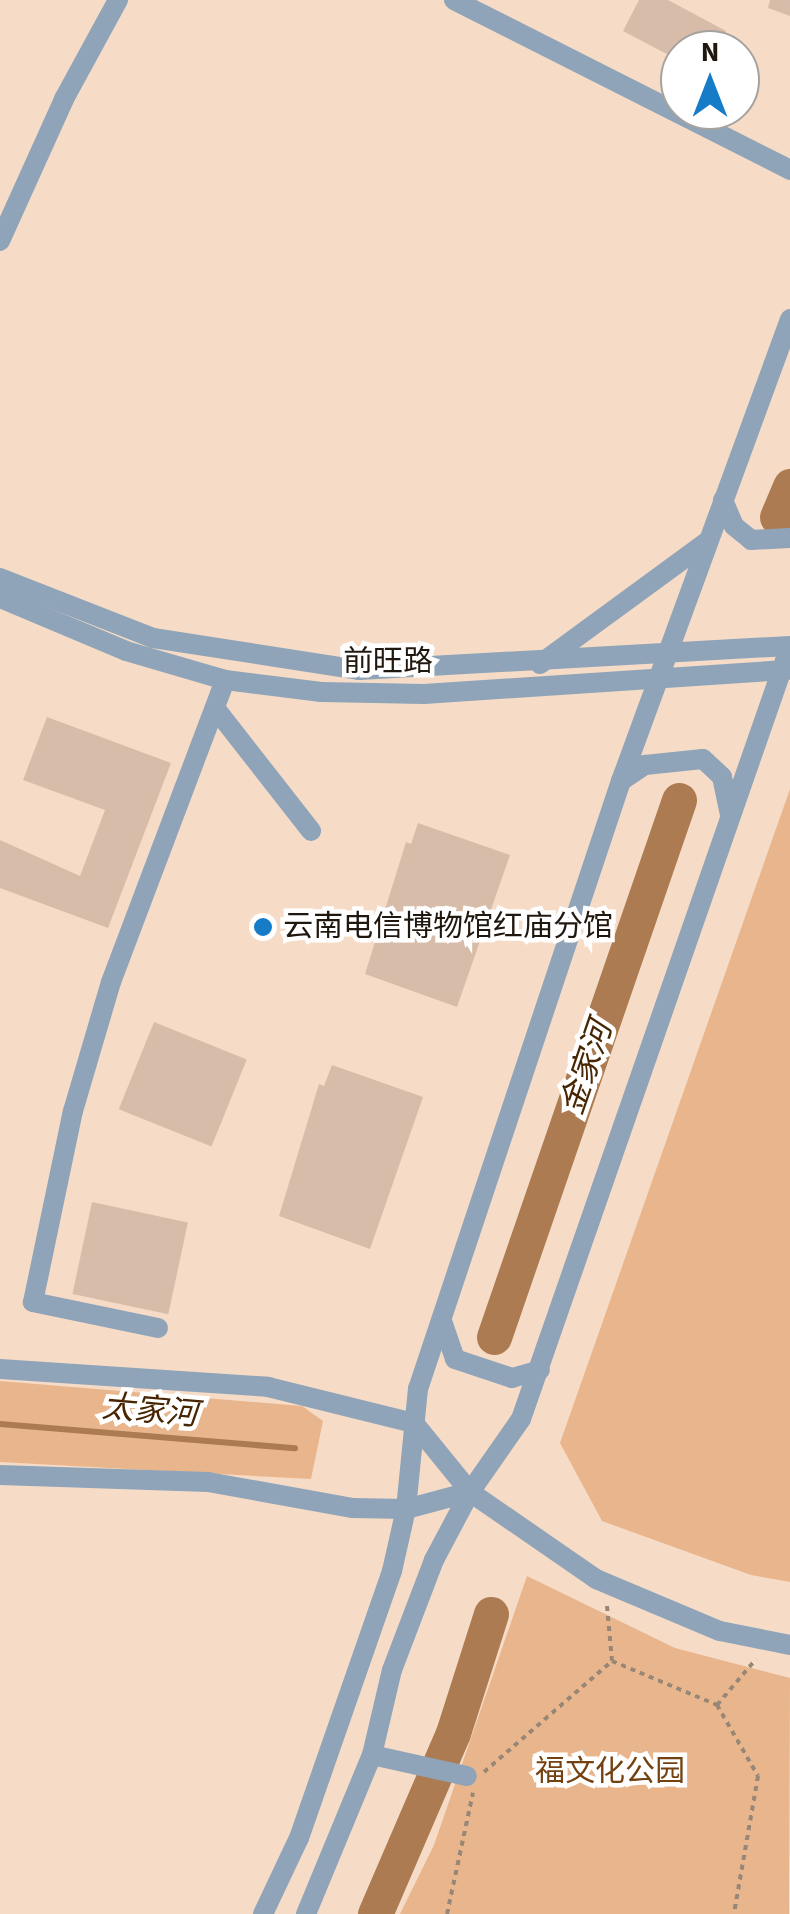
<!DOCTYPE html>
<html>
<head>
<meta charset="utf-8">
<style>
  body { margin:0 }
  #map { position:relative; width:790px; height:1914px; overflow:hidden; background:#f6dcc7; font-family:"Source Sans 3","Noto Sans SC",sans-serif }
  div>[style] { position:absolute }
  .green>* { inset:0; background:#e9b58c }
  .stream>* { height:6px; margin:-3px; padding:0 3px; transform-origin:3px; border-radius:3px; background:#ac7b51 }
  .river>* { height:35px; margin:-17.5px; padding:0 17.5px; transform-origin:17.5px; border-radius:17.5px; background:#ac7b51 }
  .building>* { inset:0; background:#d7bda9; transform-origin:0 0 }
  .path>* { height:4px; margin-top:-2px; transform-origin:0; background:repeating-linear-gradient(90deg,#988676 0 5px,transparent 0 10px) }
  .minor>* { height:20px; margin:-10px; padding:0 10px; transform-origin:10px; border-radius:10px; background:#8fa4b8 }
  .dots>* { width:28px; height:28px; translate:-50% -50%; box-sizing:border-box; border:5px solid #fff; border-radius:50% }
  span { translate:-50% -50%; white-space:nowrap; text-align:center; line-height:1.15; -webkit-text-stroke:9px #fff; paint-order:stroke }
  .street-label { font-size:30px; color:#20170f }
  .poi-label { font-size:30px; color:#20170f }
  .left { translate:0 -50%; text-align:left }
  .park-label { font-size:30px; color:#744211 }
  .water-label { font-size:32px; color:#482603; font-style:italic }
  .north { position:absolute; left:660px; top:30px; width:100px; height:100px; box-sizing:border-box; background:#fff; border:2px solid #a6a29f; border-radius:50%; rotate:0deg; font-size:28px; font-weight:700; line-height:40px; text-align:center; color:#20170f }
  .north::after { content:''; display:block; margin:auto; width:35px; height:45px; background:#177cc8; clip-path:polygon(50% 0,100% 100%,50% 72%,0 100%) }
</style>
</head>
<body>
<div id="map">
  <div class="green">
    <div style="clip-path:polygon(790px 789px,790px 1582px,751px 1575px,602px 1521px,560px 1443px)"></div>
    <div style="clip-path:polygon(0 1381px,302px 1406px,323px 1421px,311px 1479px,0 1462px)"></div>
    <div style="clip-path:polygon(527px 1576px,675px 1648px,790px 1678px,789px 1914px,400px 1914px,434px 1845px)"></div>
  </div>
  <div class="stream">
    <div style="left:0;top:1424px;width:296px;rotate:4.7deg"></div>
  </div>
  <div class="river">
    <div style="left:777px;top:517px;width:34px;rotate:-67deg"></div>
    <div style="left:494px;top:1337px;width:568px;rotate:-70.99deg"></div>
    <div style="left:375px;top:1914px;width:197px;rotate:-66.7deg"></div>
    <div style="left:453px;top:1733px;width:125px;rotate:-72.3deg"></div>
  </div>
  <div class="building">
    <div style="clip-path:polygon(639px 0,668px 0,726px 31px,716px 50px,680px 50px,680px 61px,623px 31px)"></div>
    <div style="clip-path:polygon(770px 0,790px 0,790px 16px,768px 8px)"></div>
    <div style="clip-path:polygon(47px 717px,171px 763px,108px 928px,0 888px,0 840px,80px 876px,105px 810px,23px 780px)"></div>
    <div style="clip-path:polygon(418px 823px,510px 855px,457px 1007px,365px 974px,406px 842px,411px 844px)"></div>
    <div style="left:154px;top:1022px;width:100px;height:94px;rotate:22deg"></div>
    <div style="clip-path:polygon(332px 1065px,423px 1097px,370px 1249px,279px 1216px,319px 1084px,324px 1086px)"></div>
    <div style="left:92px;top:1202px;width:98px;height:94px;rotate:12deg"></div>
  </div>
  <div class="path">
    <div style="left:607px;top:1606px;width:55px;rotate:84.8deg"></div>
    <div style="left:717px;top:1705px;width:60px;rotate:-49.7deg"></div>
    <div style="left:484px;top:1772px;width:169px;rotate:-40.9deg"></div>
    <div style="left:612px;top:1661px;width:114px;rotate:22.7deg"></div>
    <div style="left:717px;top:1705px;width:82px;rotate:60deg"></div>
    <div style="left:758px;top:1776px;width:140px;rotate:99.9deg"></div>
    <div style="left:447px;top:1914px;width:124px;rotate:-77.9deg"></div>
  </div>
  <div class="minor">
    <div style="left:454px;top:0;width:377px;rotate:26.8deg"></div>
    <div style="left:0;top:241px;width:156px;rotate:-65.7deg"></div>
    <div style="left:64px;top:99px;width:113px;rotate:-61.4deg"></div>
    <div style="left:723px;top:500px;width:28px;rotate:67deg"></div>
    <div style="left:734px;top:526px;width:22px;rotate:39deg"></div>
    <div style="left:751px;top:540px;width:39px;rotate:-3deg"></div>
    <div style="left:0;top:578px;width:164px;rotate:21.4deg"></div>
    <div style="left:153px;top:638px;width:208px;rotate:8.8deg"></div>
    <div style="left:359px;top:670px;width:432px;rotate:-3.2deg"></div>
    <div style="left:0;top:598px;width:137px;rotate:22.8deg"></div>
    <div style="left:126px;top:651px;width:103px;rotate:16.3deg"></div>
    <div style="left:225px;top:680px;width:97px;rotate:7.1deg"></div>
    <div style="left:321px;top:692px;width:103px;rotate:1.1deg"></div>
    <div style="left:424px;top:694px;width:367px;rotate:-3.8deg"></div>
    <div style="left:540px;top:664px;width:208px;rotate:-36.2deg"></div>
    <div style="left:215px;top:708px;width:156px;rotate:52deg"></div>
    <div style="left:621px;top:781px;width:29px;rotate:-34deg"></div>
    <div style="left:645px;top:765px;width:58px;rotate:-5.9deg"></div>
    <div style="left:703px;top:759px;width:26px;rotate:43deg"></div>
    <div style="left:722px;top:777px;width:38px;rotate:78deg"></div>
    <div style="left:442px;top:1321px;width:40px;rotate:71.1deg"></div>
    <div style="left:455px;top:1359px;width:60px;rotate:18.4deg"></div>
    <div style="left:512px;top:1378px;width:29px;rotate:-16deg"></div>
    <div style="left:158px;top:1328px;width:128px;rotate:-168.3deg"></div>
    <div style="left:33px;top:1302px;width:195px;rotate:-78.2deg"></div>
    <div style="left:73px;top:1111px;width:134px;rotate:-73.6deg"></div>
    <div style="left:111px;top:982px;width:323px;rotate:-69.3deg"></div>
    <div style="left:0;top:1369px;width:269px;rotate:3.8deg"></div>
    <div style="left:268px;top:1387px;width:150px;rotate:13.9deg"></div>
    <div style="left:414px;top:1423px;width:89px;rotate:50.9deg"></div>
    <div style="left:470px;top:1492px;width:153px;rotate:34.6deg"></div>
    <div style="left:596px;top:1579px;width:134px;rotate:22.8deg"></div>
    <div style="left:720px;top:1631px;width:71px;rotate:11.3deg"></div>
    <div style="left:0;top:1475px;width:208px;rotate:1.9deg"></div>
    <div style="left:208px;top:1482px;width:146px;rotate:10.2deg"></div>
    <div style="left:352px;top:1508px;width:54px;rotate:1.1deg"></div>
    <div style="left:406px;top:1509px;width:66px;rotate:-14.9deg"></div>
    <div style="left:372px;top:1755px;width:97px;rotate:12.5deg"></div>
    <div style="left:263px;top:1914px;width:84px;rotate:-64.7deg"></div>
    <div style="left:299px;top:1838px;width:283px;rotate:-70.8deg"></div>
    <div style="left:392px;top:1571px;width:64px;rotate:-77.3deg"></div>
    <div style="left:406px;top:1509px;width:121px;rotate:-84.3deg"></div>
    <div style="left:418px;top:1389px;width:641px;rotate:-71.54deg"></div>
    <div style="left:621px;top:781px;width:492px;rotate:-69.9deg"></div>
    <div style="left:306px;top:1914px;width:172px;rotate:-67.5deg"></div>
    <div style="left:372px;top:1755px;width:87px;rotate:-76.8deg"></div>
    <div style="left:392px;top:1670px;width:118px;rotate:-69.1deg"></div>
    <div style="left:434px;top:1560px;width:77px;rotate:-62.1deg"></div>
    <div style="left:470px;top:1492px;width:89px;rotate:-55.1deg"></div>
    <div style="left:521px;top:1419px;width:818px;rotate:-70.81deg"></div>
  </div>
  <div class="dots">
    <div style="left:263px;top:927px;background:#177cc8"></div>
  </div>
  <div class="street-label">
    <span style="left:388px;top:662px">前旺路</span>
  </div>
  <div class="poi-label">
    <span class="left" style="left:283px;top:927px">云南电信博物馆红庙分馆</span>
  </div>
  <div class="park-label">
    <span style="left:610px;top:1772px">福文化公园</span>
  </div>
  <div class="water-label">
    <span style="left:587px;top:1068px;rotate:-71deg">金家河</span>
    <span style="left:150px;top:1411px;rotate:5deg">太家河</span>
  </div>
  <div class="north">N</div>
</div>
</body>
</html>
